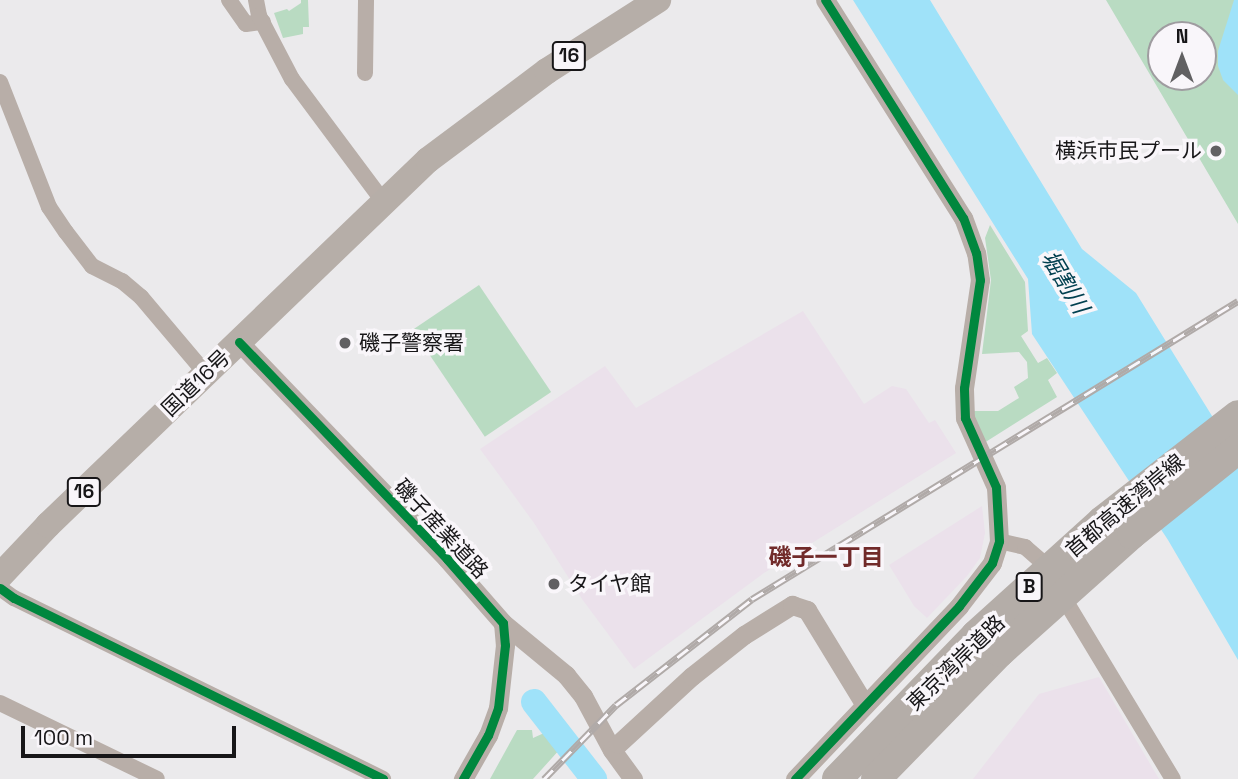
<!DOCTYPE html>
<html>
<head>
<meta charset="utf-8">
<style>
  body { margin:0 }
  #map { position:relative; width:1238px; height:779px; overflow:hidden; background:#ebeaec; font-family:"Space Grotesk","Noto Sans JP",sans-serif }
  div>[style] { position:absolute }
  .industrial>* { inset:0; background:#ebe1eb }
  .green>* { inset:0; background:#b9dbc2; transform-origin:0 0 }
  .water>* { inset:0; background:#9fe2f9 }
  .river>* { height:26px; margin:-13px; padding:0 13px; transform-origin:13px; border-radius:13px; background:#9fe2f9 }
  .minor>* { height:16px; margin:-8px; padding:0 8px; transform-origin:8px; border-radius:8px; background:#b8aea8 }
  .tertiary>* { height:19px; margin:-9.5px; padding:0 9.5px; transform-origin:9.5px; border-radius:9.5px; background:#b8aea8 }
  .trunk>* { height:26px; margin:-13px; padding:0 13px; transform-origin:13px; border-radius:13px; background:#b6aea8 }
  .motorway>* { height:30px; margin:-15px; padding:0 15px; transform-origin:15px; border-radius:15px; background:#b4ada8 }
  .rail>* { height:7px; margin-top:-3.5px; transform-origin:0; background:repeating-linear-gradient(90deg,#f9f6fa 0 13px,#b0aaa8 0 26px); box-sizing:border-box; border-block:2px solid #b0aaa8 }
  .cycleway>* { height:9px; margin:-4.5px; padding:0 4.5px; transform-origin:4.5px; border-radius:4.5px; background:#00873e }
  .dots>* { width:19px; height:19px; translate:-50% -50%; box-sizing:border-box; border:4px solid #f9f6fa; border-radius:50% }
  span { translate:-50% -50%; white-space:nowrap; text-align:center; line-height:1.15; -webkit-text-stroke:7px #f9f6fa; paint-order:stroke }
  .shield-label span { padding:2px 5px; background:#f9f6fa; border:2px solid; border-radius:5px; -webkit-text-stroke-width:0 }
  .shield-label { font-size:19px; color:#171618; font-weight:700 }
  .poi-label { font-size:21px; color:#171618 }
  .right { translate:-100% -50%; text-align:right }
  .left { translate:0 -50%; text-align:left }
  .street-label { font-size:21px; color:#171618 }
  .water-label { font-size:23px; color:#024050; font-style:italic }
  .neighbourhood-label { font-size:23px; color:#712a2a; font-weight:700 }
  .north { position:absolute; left:1147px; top:21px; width:70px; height:70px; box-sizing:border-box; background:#f9f6fa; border:2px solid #9f9ca0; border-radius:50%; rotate:0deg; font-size:19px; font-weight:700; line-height:28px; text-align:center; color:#171618 }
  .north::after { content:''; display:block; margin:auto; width:24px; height:32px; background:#616062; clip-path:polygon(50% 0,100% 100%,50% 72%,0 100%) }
  .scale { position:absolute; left:21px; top:726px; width:215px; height:32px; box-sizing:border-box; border:4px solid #171618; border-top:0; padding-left:9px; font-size:21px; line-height:24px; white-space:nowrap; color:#171618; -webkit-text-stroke:5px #f9f6fa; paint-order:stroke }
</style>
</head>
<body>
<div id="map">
  <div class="industrial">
    <div style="clip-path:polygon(803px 311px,864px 404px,892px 386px,906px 389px,929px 423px,935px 420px,956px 453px,764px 573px,634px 669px,582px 599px,534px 523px,480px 449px,605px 366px,636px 408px)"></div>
    <div style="clip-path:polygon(982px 506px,985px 533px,980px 558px,967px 576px,927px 618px,914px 606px,889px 565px)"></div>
    <div style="clip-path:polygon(1099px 677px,1159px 779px,973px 779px,1039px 694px)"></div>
  </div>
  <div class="green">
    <div style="clip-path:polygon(301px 0,308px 0,309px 27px,303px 27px,303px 34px,283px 38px,274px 13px,287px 9px,289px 11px,301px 3px)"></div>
    <div style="clip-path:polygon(evenodd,1106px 0,1238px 0,1238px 224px,1106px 0,1161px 35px,1203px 35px,1203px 77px,1161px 77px,1161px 35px)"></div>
    <div style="clip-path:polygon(990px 225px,1025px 282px,1028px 331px,1021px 336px,1038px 363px,1047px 358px,1057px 373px,1048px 380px,1057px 397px,984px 443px,976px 429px,974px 411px,998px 411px,1019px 398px,1014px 387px,1028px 378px,1027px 362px,1019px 352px,982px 354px,991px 280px,985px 238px)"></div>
    <div style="left:479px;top:285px;width:129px;height:80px;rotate:56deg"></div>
    <div style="clip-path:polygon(562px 725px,570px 738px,533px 779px,490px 779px,517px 730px,532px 730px,533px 738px)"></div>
  </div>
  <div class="water">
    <div style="clip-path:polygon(853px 0,930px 0,1082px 249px,1136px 293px,1238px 458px,1238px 660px,1168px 540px,1032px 334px,1028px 279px)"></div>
    <div style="clip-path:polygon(1234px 0,1238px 0,1238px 95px,1223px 80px,1218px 66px,1218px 51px)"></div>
  </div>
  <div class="river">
    <div style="left:534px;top:702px;width:98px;rotate:52.1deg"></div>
  </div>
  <div class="minor">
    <div style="left:229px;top:0;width:29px;rotate:55deg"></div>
    <div style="left:246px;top:24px;width:17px;rotate:-7deg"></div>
    <div style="left:256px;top:0;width:16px;rotate:79deg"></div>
    <div style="left:259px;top:16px;width:71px;rotate:62.4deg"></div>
    <div style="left:292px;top:79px;width:152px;rotate:53.3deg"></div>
    <div style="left:365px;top:73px;width:73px;rotate:-89.2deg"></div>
    <div style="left:0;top:82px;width:134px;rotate:68.6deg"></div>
    <div style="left:49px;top:207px;width:30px;rotate:56deg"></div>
    <div style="left:66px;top:232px;width:43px;rotate:52.6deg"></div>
    <div style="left:92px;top:266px;width:34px;rotate:27deg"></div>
    <div style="left:122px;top:281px;width:25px;rotate:40deg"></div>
    <div style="left:141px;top:297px;width:101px;rotate:49.8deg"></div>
    <div style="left:999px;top:541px;width:27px;rotate:13deg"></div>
    <div style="left:1025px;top:547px;width:23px;rotate:41deg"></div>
    <div style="left:1042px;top:562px;width:253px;rotate:58.9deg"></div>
    <div style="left:0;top:588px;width:17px;rotate:36deg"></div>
    <div style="left:14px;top:598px;width:411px;rotate:26.1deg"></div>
    <div style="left:0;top:703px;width:174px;rotate:25.8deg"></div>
  </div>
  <div class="tertiary">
    <div style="left:239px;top:342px;width:301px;rotate:46.2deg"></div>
    <div style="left:447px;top:559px;width:85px;rotate:48.8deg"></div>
    <div style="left:503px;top:623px;width:22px;rotate:85deg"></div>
    <div style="left:505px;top:645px;width:63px;rotate:96.3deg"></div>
    <div style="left:498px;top:708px;width:29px;rotate:110deg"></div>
    <div style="left:488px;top:735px;width:51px;rotate:119.6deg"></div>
    <div style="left:503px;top:623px;width:82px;rotate:39.5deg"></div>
    <div style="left:566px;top:675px;width:27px;rotate:51deg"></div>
    <div style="left:583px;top:696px;width:61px;rotate:61.8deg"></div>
    <div style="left:612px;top:750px;width:36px;rotate:54deg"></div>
    <div style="left:618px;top:744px;width:100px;rotate:-42.6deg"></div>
    <div style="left:692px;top:676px;width:66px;rotate:-38.3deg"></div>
    <div style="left:744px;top:635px;width:57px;rotate:-32deg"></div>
    <div style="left:792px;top:605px;width:16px;rotate:18deg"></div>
    <div style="left:807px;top:610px;width:111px;rotate:58.6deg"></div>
    <div style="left:795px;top:779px;width:238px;rotate:-46.5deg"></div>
    <div style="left:959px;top:606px;width:54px;rotate:-52.5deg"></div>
    <div style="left:992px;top:563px;width:23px;rotate:-72deg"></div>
    <div style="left:999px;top:541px;width:54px;rotate:-93.2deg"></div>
    <div style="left:996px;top:487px;width:76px;rotate:-114.2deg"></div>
    <div style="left:965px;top:418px;width:30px;rotate:-92deg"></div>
    <div style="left:964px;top:388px;width:109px;rotate:-81.6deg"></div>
    <div style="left:980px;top:280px;width:27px;rotate:-98deg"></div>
    <div style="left:976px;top:253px;width:37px;rotate:-110deg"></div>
    <div style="left:963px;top:218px;width:258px;rotate:-122.3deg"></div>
  </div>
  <div class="trunk">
    <div style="left:0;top:576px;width:70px;rotate:-46.7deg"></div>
    <div style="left:48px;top:525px;width:527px;rotate:-43.85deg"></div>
    <div style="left:428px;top:160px;width:149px;rotate:-36.8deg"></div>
    <div style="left:547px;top:71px;width:132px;rotate:-32.6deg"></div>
  </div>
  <div class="motorway">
    <div style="left:837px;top:779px;width:200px;rotate:-46deg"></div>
    <div style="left:976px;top:635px;width:170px;rotate:-42.1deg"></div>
    <div style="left:1102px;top:521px;width:172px;rotate:-37.9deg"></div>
    <div style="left:876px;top:779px;width:177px;rotate:-45.7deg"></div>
    <div style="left:1000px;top:652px;width:177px;rotate:-41.8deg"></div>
    <div style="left:1132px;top:534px;width:136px;rotate:-38.7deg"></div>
  </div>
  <div class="rail">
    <div style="left:544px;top:779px;width:103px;rotate:-45.8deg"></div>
    <div style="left:616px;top:705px;width:172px;rotate:-37.9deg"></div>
    <div style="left:752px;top:599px;width:570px;rotate:-31.52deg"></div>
  </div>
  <div class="cycleway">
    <div style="left:239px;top:342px;width:301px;rotate:46.2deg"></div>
    <div style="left:447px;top:559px;width:85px;rotate:48.8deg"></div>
    <div style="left:503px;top:623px;width:22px;rotate:85deg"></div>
    <div style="left:505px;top:645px;width:63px;rotate:96.3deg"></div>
    <div style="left:498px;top:708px;width:29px;rotate:110deg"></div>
    <div style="left:488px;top:735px;width:51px;rotate:119.6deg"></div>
    <div style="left:0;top:588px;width:17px;rotate:36deg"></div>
    <div style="left:14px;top:598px;width:411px;rotate:26.1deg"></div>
    <div style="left:795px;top:779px;width:238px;rotate:-46.5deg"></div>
    <div style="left:959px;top:606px;width:54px;rotate:-52.5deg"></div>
    <div style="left:992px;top:563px;width:23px;rotate:-72deg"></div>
    <div style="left:999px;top:541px;width:54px;rotate:-93.2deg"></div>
    <div style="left:996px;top:487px;width:76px;rotate:-114.2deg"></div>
    <div style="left:965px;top:418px;width:30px;rotate:-92deg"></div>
    <div style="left:964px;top:388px;width:109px;rotate:-81.6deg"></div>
    <div style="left:980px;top:280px;width:27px;rotate:-98deg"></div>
    <div style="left:976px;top:253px;width:37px;rotate:-110deg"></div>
    <div style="left:963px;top:218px;width:258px;rotate:-122.3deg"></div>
  </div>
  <div class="dots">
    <div style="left:1216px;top:151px;background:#616062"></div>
    <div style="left:345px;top:343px;background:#616062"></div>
    <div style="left:554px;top:584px;background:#616062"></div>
  </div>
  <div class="shield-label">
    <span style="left:569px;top:56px">16</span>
    <span style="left:84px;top:492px">16</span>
    <span style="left:1029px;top:587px">B</span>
  </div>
  <div class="poi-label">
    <span class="right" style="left:1202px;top:151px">横浜市民プール</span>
    <span class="left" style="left:359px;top:343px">磯子警察署</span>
    <span class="left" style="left:568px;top:584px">タイヤ館</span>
  </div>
  <div class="street-label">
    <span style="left:196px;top:383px;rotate:-44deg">国道16号</span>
    <span style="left:1125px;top:506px;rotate:-40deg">首都高速湾岸線</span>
    <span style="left:441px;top:529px;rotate:47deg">磯子産業道路</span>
    <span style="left:956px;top:663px;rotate:-44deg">東京湾岸道路</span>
  </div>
  <div class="water-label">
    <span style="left:1065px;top:282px;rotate:59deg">堀割川</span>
  </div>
  <div class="neighbourhood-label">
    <span style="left:826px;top:557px">磯子一丁目</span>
  </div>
  <div class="north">N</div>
  <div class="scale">100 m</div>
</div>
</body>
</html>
